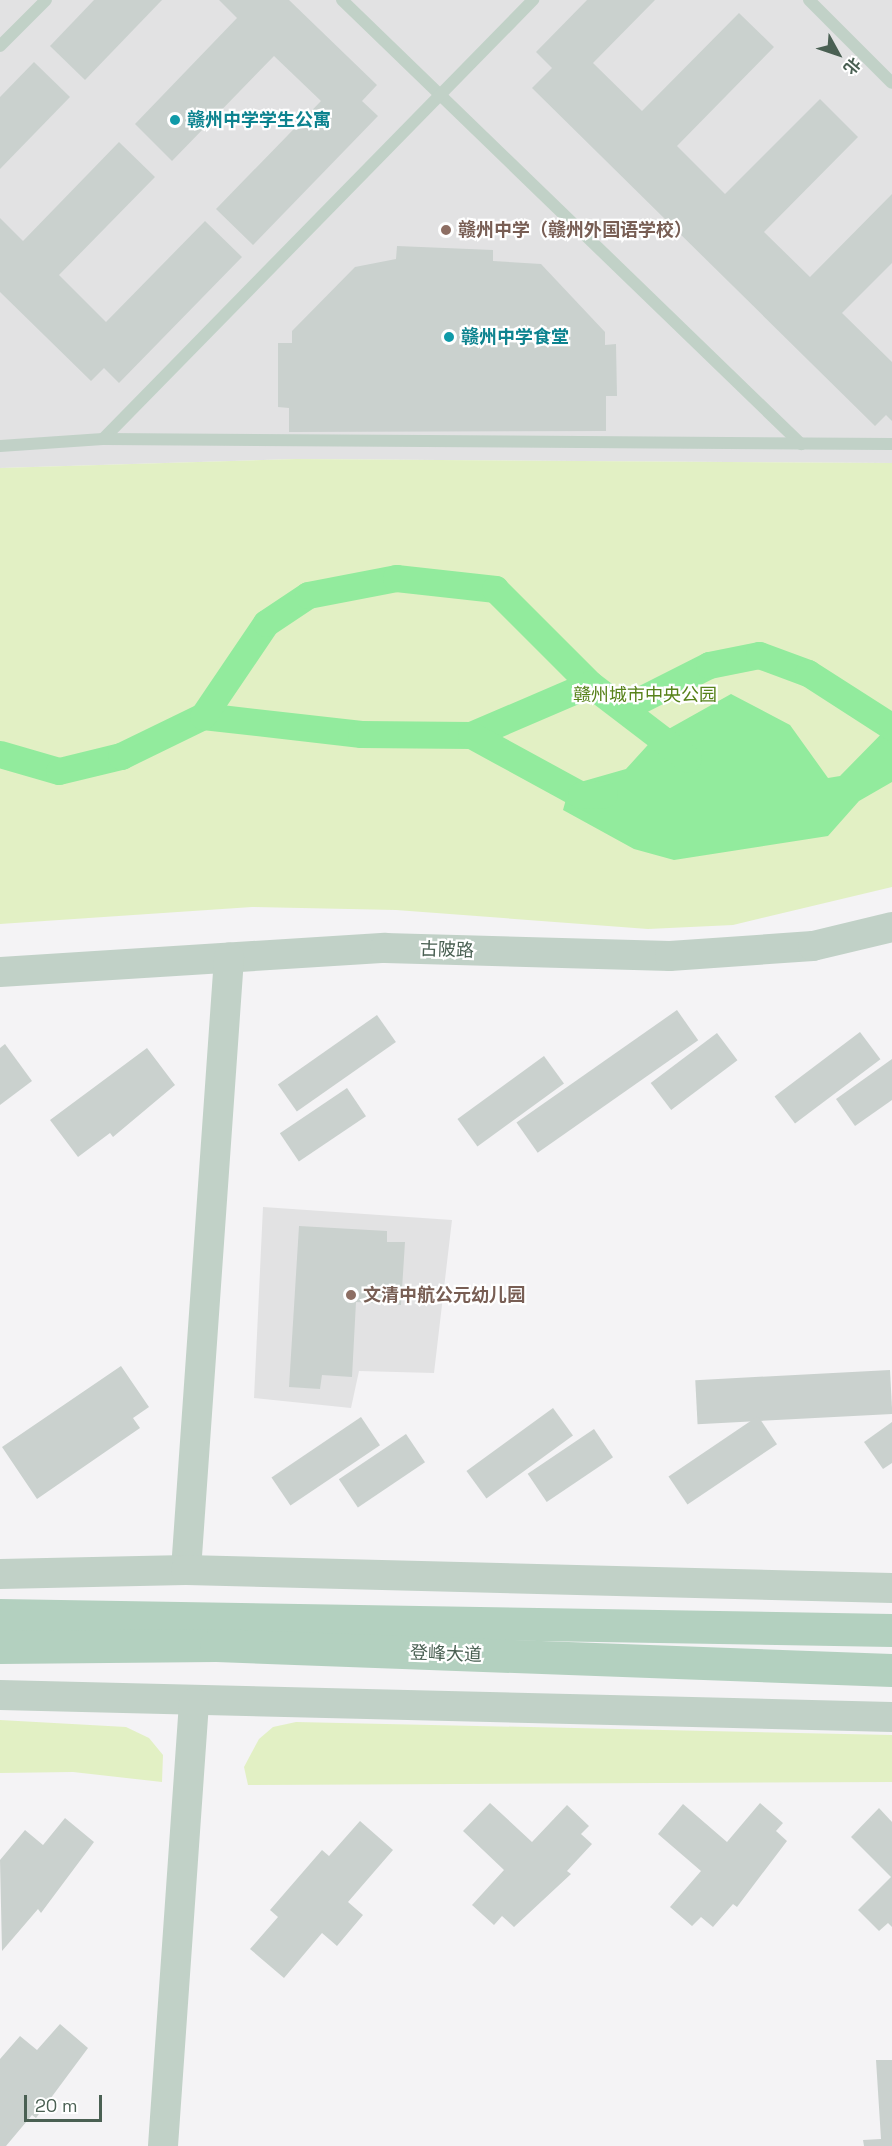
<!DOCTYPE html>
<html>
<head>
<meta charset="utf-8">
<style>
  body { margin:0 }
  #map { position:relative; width:892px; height:2146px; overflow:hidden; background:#f4f3f5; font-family:"Space Grotesk","Noto Sans SC",sans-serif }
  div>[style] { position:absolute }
  .education>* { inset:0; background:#e2e2e3 }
  .green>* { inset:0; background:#e2f0c4 }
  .water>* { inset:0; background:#92eb9d }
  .canal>* { height:27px; margin:-13.5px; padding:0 13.5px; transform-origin:13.5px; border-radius:13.5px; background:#92eb9d }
  .building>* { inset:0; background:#cad1ce; transform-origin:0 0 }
  .service>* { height:12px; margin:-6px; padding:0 6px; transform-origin:6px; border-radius:6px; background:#c1d1c7 }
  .tertiary>* { height:30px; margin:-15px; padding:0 15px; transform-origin:15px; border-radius:15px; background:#c1d1c7 }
  .primary>* { height:33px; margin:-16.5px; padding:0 16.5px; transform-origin:16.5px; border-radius:16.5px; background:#b3d0bf }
  .dots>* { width:16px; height:16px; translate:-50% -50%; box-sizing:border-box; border:3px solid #fff; border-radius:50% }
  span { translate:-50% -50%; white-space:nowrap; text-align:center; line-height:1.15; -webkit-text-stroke:4.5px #fff; paint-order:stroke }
  .culture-label { font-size:18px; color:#0d838f; font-weight:700 }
  .left { translate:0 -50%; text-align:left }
  .education-label { font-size:18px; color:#785e54; font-weight:700 }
  .park-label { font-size:18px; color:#57821a }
  .street-label { font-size:18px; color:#4a6053 }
  .north { position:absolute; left:808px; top:24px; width:60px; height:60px; -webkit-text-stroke:4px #fff; paint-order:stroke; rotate:130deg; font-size:16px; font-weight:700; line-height:24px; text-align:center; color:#4a6053 }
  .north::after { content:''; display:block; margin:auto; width:21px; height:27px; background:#4a6053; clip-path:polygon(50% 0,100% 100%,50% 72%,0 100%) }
  .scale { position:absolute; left:24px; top:2095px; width:78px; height:27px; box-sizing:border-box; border:3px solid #4a6053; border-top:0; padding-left:8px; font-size:18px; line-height:21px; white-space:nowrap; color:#4a6053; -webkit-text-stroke:4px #fff; paint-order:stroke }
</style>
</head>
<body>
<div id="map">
  <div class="education">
    <div style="clip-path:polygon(0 0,892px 0,892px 463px,296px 459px,0 468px)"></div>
    <div style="clip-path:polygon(263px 1207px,452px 1220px,434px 1373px,359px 1371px,351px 1408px,254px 1398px)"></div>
  </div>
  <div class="green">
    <div style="clip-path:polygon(296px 459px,892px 463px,892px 887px,733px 925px,648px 929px,396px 910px,252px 907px,0 924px,0 468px)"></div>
    <div style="clip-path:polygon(0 1720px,126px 1727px,149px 1738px,163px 1755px,162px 1782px,73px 1772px,0 1773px)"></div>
    <div style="clip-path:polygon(296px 1722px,892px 1735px,892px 1782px,248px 1785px,244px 1767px,259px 1739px,273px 1727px)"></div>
  </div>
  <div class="water">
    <div style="clip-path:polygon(731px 694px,790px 725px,828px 778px,840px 776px,892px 723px,892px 782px,859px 801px,828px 836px,674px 860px,634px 849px,563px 810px,570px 785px,626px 769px,656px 736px)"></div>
  </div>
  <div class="canal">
    <div style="left:626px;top:707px;width:93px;rotate:-26.8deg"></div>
    <div style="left:709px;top:665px;width:51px;rotate:-11.3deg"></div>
    <div style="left:759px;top:655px;width:52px;rotate:20.2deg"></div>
    <div style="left:808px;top:673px;width:100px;rotate:32.7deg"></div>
    <div style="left:203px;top:716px;width:159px;rotate:6.5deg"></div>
    <div style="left:361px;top:734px;width:110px;rotate:0.5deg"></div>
    <div style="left:471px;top:735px;width:129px;rotate:-23.2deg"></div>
    <div style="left:471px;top:735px;width:125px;rotate:28.6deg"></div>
    <div style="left:581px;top:795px;width:23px;rotate:-2deg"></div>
    <div style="left:0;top:754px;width:61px;rotate:16.1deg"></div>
    <div style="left:59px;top:771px;width:64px;rotate:-13.6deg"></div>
    <div style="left:121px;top:756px;width:91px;rotate:-26deg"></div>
    <div style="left:203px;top:716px;width:112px;rotate:-55.9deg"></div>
    <div style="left:266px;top:623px;width:50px;rotate:-33.7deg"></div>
    <div style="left:308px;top:595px;width:90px;rotate:-10.9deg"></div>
    <div style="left:396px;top:578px;width:100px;rotate:6.3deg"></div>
    <div style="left:495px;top:589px;width:134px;rotate:45deg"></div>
    <div style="left:590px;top:684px;width:123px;rotate:37.4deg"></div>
  </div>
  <div class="building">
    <div style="clip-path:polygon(94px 0,162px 0,85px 80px,50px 46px)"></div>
    <div style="clip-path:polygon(219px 0,289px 0,377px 85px,362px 101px,378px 116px,253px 245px,216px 209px,321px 101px,274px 56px,172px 161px,135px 124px,237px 18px)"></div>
    <div style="clip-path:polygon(587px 0,655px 0,593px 63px,642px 111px,739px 13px,774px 47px,677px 146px,725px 194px,820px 99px,858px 137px,764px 232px,810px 277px,892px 194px,892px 263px,842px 313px,892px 362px,892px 421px,886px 415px,875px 426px,532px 88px,552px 68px,536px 52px)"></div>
    <div style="clip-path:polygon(34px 62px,70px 97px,0 169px,0 97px)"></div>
    <div style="clip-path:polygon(119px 142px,155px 177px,59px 275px,106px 322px,205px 221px,242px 257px,119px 383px,104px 368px,91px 381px,0 292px,0 218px,23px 241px)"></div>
    <div style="clip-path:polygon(397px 246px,493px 250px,493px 261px,541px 264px,605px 332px,605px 345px,616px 344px,617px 396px,606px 396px,606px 431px,289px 432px,289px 408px,278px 407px,278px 343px,292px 343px,292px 331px,355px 267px,396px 259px)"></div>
    <div style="left:677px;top:1010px;width:37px;height:196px;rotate:55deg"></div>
    <div style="left:377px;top:1015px;width:33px;height:121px;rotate:55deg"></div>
    <div style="left:860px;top:1032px;width:34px;height:107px;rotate:53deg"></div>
    <div style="left:717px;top:1033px;width:34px;height:83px;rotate:53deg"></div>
    <div style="clip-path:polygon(5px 1044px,32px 1081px,0 1105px,0 1048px)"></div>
    <div style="clip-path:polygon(147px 1048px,175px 1085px,113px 1137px,110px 1133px,78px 1157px,50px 1120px)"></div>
    <div style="left:544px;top:1056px;width:34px;height:107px;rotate:54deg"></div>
    <div style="clip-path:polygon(892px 1059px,892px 1100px,855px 1126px,836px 1099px)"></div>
    <div style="left:347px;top:1088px;width:34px;height:81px;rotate:56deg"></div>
    <div style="clip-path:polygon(299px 1226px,387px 1231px,387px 1242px,405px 1242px,401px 1305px,356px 1302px,352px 1377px,322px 1375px,320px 1389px,289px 1387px)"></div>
    <div style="clip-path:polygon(121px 1366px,149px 1407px,133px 1418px,140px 1428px,37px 1499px,2px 1447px)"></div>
    <div style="left:890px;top:1370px;width:44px;height:195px;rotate:87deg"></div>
    <div style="left:553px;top:1408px;width:34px;height:107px;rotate:54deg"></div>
    <div style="left:758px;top:1416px;width:34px;height:108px;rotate:56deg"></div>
    <div style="left:361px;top:1417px;width:34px;height:108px;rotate:56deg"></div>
    <div style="clip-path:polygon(892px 1422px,892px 1463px,883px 1469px,864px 1442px)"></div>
    <div style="left:594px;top:1429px;width:34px;height:80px;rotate:56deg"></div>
    <div style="left:406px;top:1434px;width:34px;height:81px;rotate:56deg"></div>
    <div style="clip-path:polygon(490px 1803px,532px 1842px,567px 1805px,589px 1826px,581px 1834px,592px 1844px,567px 1871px,571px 1874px,514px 1927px,502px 1916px,494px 1925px,472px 1905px,504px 1870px,463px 1831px)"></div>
    <div style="clip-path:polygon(760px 1803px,783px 1823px,776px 1831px,787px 1841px,737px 1907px,733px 1904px,713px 1927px,701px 1917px,692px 1926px,670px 1907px,701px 1871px,658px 1834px,683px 1804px,727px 1842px)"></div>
    <div style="clip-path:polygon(879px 1808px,892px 1822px,892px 1927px,888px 1923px,879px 1931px,858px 1910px,891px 1877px,851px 1837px)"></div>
    <div style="clip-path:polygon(65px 1818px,94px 1842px,41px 1913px,38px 1909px,2px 1951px,0 1860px,25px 1830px,43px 1845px)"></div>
    <div style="clip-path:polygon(360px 1821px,393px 1850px,348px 1902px,363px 1915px,337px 1946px,322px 1933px,284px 1978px,250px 1949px,278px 1917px,270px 1910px,322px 1850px,329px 1856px)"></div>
    <div style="clip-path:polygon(60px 2024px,88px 2048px,36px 2118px,32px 2115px,6px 2146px,0 2146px,0 2059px,20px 2036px,37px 2050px)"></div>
    <div style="clip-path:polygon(876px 2060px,892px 2060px,892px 2146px,864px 2146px,863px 2140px,881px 2139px)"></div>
  </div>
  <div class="service">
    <div style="left:342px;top:0;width:639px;rotate:44.05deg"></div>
    <div style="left:809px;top:0;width:117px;rotate:45deg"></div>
    <div style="left:0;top:46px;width:65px;rotate:-45deg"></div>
    <div style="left:103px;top:439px;width:615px;rotate:-45.59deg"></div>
    <div style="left:0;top:446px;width:103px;rotate:-3.9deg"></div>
    <div style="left:103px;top:439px;width:789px;rotate:0.36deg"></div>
  </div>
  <div class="tertiary">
    <div style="left:0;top:972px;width:386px;rotate:-3.6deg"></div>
    <div style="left:385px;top:948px;width:285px;rotate:1.6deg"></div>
    <div style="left:670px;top:956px;width:143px;rotate:-4deg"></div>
    <div style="left:813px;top:946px;width:81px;rotate:-13.5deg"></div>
    <div style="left:186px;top:1570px;width:614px;rotate:-85.98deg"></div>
    <div style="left:0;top:1574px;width:186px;rotate:-1.2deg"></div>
    <div style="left:186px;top:1570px;width:706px;rotate:1.46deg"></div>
    <div style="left:0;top:1695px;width:892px;rotate:1.41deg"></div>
    <div style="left:163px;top:2146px;width:444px;rotate:-86deg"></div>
  </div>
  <div class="primary">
    <div style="left:0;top:1615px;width:892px;rotate:0.96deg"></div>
    <div style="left:0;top:1647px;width:216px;rotate:-0.5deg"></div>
    <div style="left:216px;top:1645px;width:676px;rotate:2.12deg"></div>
  </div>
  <div class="dots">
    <div style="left:175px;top:120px;background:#0f9aa8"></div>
    <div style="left:446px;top:230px;background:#8d6e63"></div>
    <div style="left:449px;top:337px;background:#0f9aa8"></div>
    <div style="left:351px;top:1295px;background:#8d6e63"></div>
  </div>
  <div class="culture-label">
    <span class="left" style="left:187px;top:120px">赣州中学学生公寓</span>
    <span class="left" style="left:461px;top:337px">赣州中学食堂</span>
  </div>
  <div class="education-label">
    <span class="left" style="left:458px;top:230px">赣州中学（赣州外国语学校）</span>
    <span class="left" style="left:363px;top:1295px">文清中航公元幼儿园</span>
  </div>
  <div class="park-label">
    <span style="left:645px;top:695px">赣州城市中央公园</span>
  </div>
  <div class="street-label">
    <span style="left:447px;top:950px;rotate:2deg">古陂路</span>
    <span style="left:446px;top:1654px;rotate:2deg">登峰大道</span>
  </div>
  <div class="north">北</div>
  <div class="scale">20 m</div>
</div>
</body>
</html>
